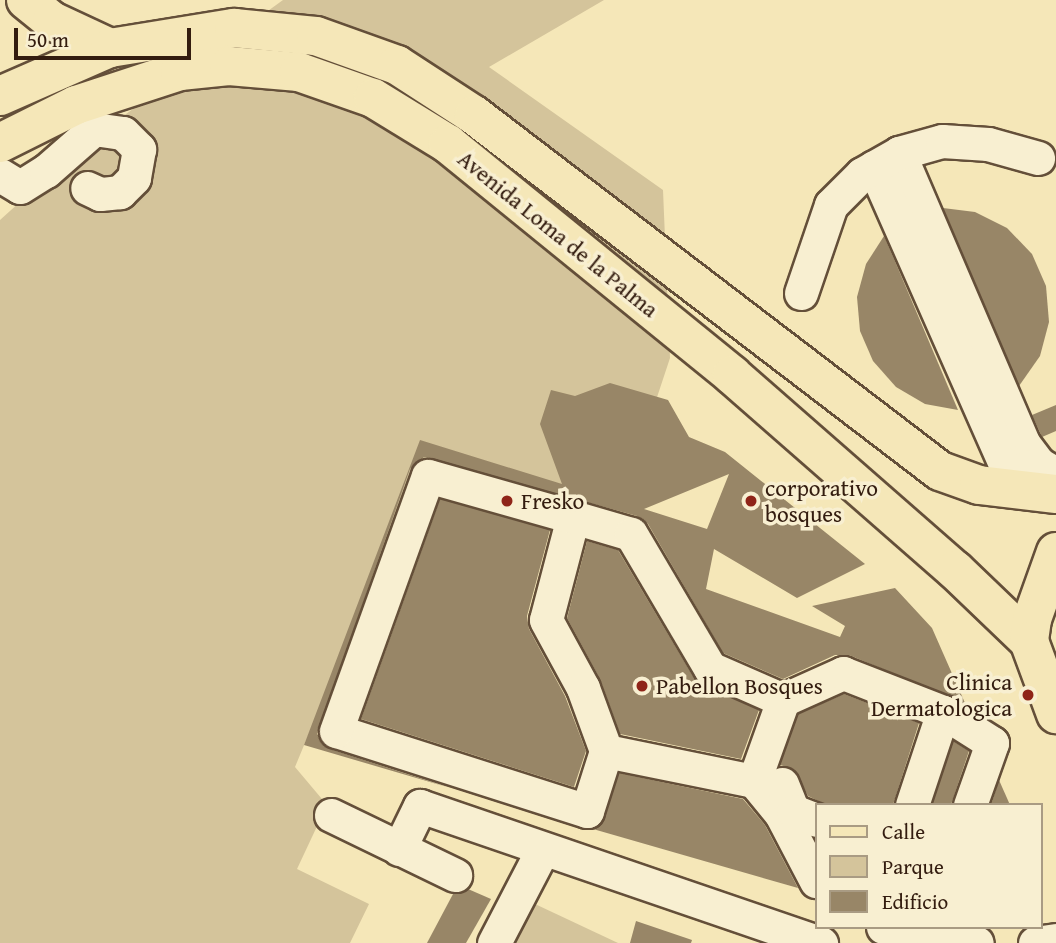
<!DOCTYPE html>
<html>
<head>
<meta charset="utf-8">
<style>
  body { margin:0 }
  #map { position:relative; width:1056px; height:943px; overflow:hidden; background:#f5e7b8; font-family:"Gentium Book Plus",serif }
  div>[style] { position:absolute }
  .green>* { inset:0; background:#d4c49b }
  .building>* { inset:0; background:#988667 }
  .roads { filter:drop-shadow(2px 0 #644f39) drop-shadow(-2px 0 #644f39) drop-shadow(0 2px #644f39) drop-shadow(0 -2px #644f39) }
  .minor>* { height:33px; margin:-16.5px; padding:0 16.5px; transform-origin:16.5px; border-radius:16.5px; background:#f8efd1 }
  .major>* { height:38px; margin:-19px; padding:0 19px; transform-origin:19px; border-radius:19px; background:#f5e7b8 }
  .dots>* { width:19px; height:19px; translate:-50% -50%; box-sizing:border-box; border:4px solid #f8efd1; border-radius:50% }
  span { translate:-50% -50%; white-space:nowrap; text-align:center; line-height:1.15; -webkit-text-stroke:7px #f8efd1; paint-order:stroke }
  .street-label { font-size:23px; color:#331c0f }
  .poi-label { font-size:23px; color:#331c0f }
  .left { translate:0 -50%; text-align:left }
  .right { translate:-100% -50%; text-align:right }
  .legend { position:absolute; left:815px; top:803px; width:228px; height:126px; box-sizing:border-box; background:#f8efd1; border:2px solid #a99b83; margin:0; padding:9px 12px; list-style:none; font-size:21px; color:#331c0f }
  .legend li { display:flex; align-items:center; gap:14px; height:35px }
  .legend b { width:35px; border:2px solid #a99b83 }
  .scale { position:absolute; left:14px; top:28px; width:177px; height:32px; box-sizing:border-box; border:4px solid #331c0f; border-top:0; padding-left:9px; font-size:21px; line-height:24px; white-space:nowrap; color:#331c0f; -webkit-text-stroke:5px #f8efd1; paint-order:stroke }
</style>
</head>
<body>
<div id="map">
  <div class="green">
    <div style="clip-path:polygon(283px 0,604px 0,489px 67px,663px 190px,670px 358px,622px 503px,419px 468px,295px 767px,327px 805px,297px 869px,369px 904px,350px 943px,0 943px,0 220px,82px 146px)"></div>
    <div style="clip-path:polygon(535px 904px,618px 943px,515px 943px)"></div>
  </div>
  <div class="building">
    <div style="clip-path:polygon(943px 208px,975px 212px,1007px 228px,1032px 254px,1046px 286px,1049px 322px,1040px 356px,1019px 386px)"></div>
    <div style="clip-path:polygon(884px 236px,894px 259px,958px 410px,925px 404px,896px 387px,873px 361px,860px 331px,857px 297px,866px 264px)"></div>
    <div style="clip-path:polygon(evenodd,610px 383px,668px 400px,689px 437px,725px 452px,865px 564px,797px 598px,714px 549px,706px 589px,840px 637px,845px 626px,812px 606px,895px 588px,932px 628px,965px 703px,849px 655px,835px 655px,783px 679px,723px 653px,648px 524px,637px 516px,424px 457px,410px 469px,317px 734px,330px 749px,447px 787px,304px 745px,420px 440px,562px 484px,540px 424px,551px 390px,575px 396px,610px 383px,729px 474px,707px 529px,644px 509px,729px 474px)"></div>
    <div style="clip-path:polygon(1056px 405px,1056px 431px,1042px 437px,1032px 415px)"></div>
    <div style="clip-path:polygon(440px 499px,550px 530px,527px 616px,529px 629px,565px 696px,586px 751px,574px 787px,361px 719px)"></div>
    <div style="clip-path:polygon(587px 541px,618px 550px,694px 678px,759px 710px,741px 759px,620px 734px,600px 679px,567px 618px)"></div>
    <div style="clip-path:polygon(844px 694px,919px 723px,893px 805px,827px 805px,808px 796px,794px 769px,780px 765px,798px 714px)"></div>
    <div style="clip-path:polygon(953px 741px,969px 751px,951px 805px,932px 805px)"></div>
    <div style="clip-path:polygon(619px 773px,743px 799px,765px 825px,798px 888px,593px 829px,605px 817px)"></div>
    <div style="clip-path:polygon(999px 780px,1010px 805px,991px 805px)"></div>
    <div style="clip-path:polygon(468px 889px,491px 899px,466px 943px,427px 943px,453px 894px)"></div>
    <div style="clip-path:polygon(636px 921px,692px 940px,691px 943px,630px 943px)"></div>
  </div>
  <div class="roads">
    <div class="minor">
      <div style="left:899px;top:153px;width:315px;rotate:66.8deg"></div>
      <div style="left:1023px;top:443px;width:26px;rotate:53deg"></div>
      <div style="left:1039px;top:464px;width:20px;rotate:30deg"></div>
      <div style="left:874px;top:167px;width:325px;rotate:66.2deg"></div>
      <div style="left:1005px;top:464px;width:18px;rotate:16deg"></div>
      <div style="left:1022px;top:469px;width:18px;rotate:-16deg"></div>
      <div style="left:0;top:175px;width:23px;rotate:31deg"></div>
      <div style="left:20px;top:187px;width:31px;rotate:-32deg"></div>
      <div style="left:46px;top:171px;width:64px;rotate:-41.2deg"></div>
      <div style="left:94px;top:129px;width:29px;rotate:8deg"></div>
      <div style="left:123px;top:133px;width:23px;rotate:45deg"></div>
      <div style="left:139px;top:149px;width:29px;rotate:100deg"></div>
      <div style="left:134px;top:178px;width:20px;rotate:135deg"></div>
      <div style="left:120px;top:192px;width:20px;rotate:174deg"></div>
      <div style="left:100px;top:194px;width:14px;rotate:-155deg"></div>
      <div style="left:801px;top:293px;width:93px;rotate:-71.2deg"></div>
      <div style="left:831px;top:205px;width:44px;rotate:-45deg"></div>
      <div style="left:862px;top:174px;width:43px;rotate:-29.6deg"></div>
      <div style="left:899px;top:153px;width:45px;rotate:-15.6deg"></div>
      <div style="left:942px;top:141px;width:46px;rotate:3.7deg"></div>
      <div style="left:988px;top:144px;width:52px;rotate:15.6deg"></div>
      <div style="left:573px;top:517px;width:106px;rotate:104.7deg"></div>
      <div style="left:546px;top:620px;width:77px;rotate:61.4deg"></div>
      <div style="left:583px;top:688px;width:67px;rotate:69.9deg"></div>
      <div style="left:606px;top:751px;width:63px;rotate:107.6deg"></div>
      <div style="left:587px;top:811px;width:263px;rotate:-162.3deg"></div>
      <div style="left:336px;top:731px;width:271px;rotate:-70.2deg"></div>
      <div style="left:428px;top:476px;width:151px;rotate:15.8deg"></div>
      <div style="left:573px;top:517px;width:60px;rotate:16.3deg"></div>
      <div style="left:631px;top:534px;width:156px;rotate:59.5deg"></div>
      <div style="left:710px;top:668px;width:80px;rotate:23.7deg"></div>
      <div style="left:783px;top:700px;width:86px;rotate:109.7deg"></div>
      <div style="left:783px;top:700px;width:66px;rotate:-24.2deg"></div>
      <div style="left:843px;top:673px;width:107px;rotate:21.3deg"></div>
      <div style="left:943px;top:712px;width:58px;rotate:32.3deg"></div>
      <div style="left:992px;top:743px;width:66px;rotate:109.5deg"></div>
      <div style="left:606px;top:751px;width:151px;rotate:11.5deg"></div>
      <div style="left:754px;top:781px;width:43px;rotate:50.7deg"></div>
      <div style="left:781px;top:814px;width:76px;rotate:62.4deg"></div>
      <div style="left:782px;top:784px;width:29px;rotate:68deg"></div>
      <div style="left:793px;top:811px;width:25px;rotate:21deg"></div>
      <div style="left:912px;top:805px;width:98px;rotate:-71.6deg"></div>
      <div style="left:331px;top:815px;width:138px;rotate:25.8deg"></div>
      <div style="left:399px;top:849px;width:48px;rotate:-64deg"></div>
      <div style="left:420px;top:806px;width:424px;rotate:18.9deg"></div>
      <div style="left:883px;top:927px;width:53px;rotate:17.4deg"></div>
      <div style="left:923px;top:927px;width:56px;rotate:16.5deg"></div>
      <div style="left:494px;top:943px;width:106px;rotate:-62.5deg"></div>
      <div style="left:1035px;top:943px;width:21px;rotate:-8deg"></div>
    </div>
    <div class="major">
      <div style="left:26px;top:0;width:33px;rotate:39deg"></div>
      <div style="left:52px;top:21px;width:64px;rotate:25deg"></div>
      <div style="left:0;top:96px;width:120px;rotate:-23.6deg"></div>
      <div style="left:110px;top:48px;width:126px;rotate:-9.2deg"></div>
      <div style="left:234px;top:28px;width:82px;rotate:5.6deg"></div>
      <div style="left:316px;top:36px;width:86px;rotate:19.7deg"></div>
      <div style="left:397px;top:65px;width:92px;rotate:33deg"></div>
      <div style="left:474px;top:115px;width:586px;rotate:37.38deg"></div>
      <div style="left:940px;top:471px;width:41px;rotate:19.7deg"></div>
      <div style="left:979px;top:485px;width:78px;rotate:6.7deg"></div>
      <div style="left:0;top:143px;width:85px;rotate:-26.6deg"></div>
      <div style="left:76px;top:105px;width:109px;rotate:-18.1deg"></div>
      <div style="left:180px;top:71px;width:49px;rotate:-5.8deg"></div>
      <div style="left:229px;top:66px;width:70px;rotate:4.9deg"></div>
      <div style="left:299px;top:72px;width:78px;rotate:19.4deg"></div>
      <div style="left:373px;top:98px;width:88px;rotate:31.5deg"></div>
      <div style="left:448px;top:144px;width:366px;rotate:39.1deg"></div>
      <div style="left:732px;top:375px;width:296px;rotate:41.2deg"></div>
      <div style="left:955px;top:570px;width:103px;rotate:43.8deg"></div>
      <div style="left:1056px;top:552px;width:71px;rotate:109.7deg"></div>
      <div style="left:1032px;top:619px;width:22px;rotate:98deg"></div>
      <div style="left:1029px;top:641px;width:78px;rotate:69.7deg"></div>
    </div>
  </div>
  <div class="dots">
    <div style="left:507px;top:501px;background:#8f2418"></div>
    <div style="left:751px;top:501px;background:#8f2418"></div>
    <div style="left:642px;top:686px;background:#8f2418"></div>
    <div style="left:1028px;top:695px;background:#8f2418"></div>
  </div>
  <div class="street-label">
    <span style="left:558px;top:234px;rotate:39deg">Avenida Loma de la Palma</span>
  </div>
  <div class="poi-label">
    <span class="left" style="left:765px;top:501px">corporativo<br>bosques</span>
    <span class="left" style="left:521px;top:501px">Fresko</span>
    <span class="right" style="left:1012px;top:695px">Clinica<br>Dermatologica</span>
    <span class="left" style="left:656px;top:686px">Pabellon Bosques</span>
  </div>
  <ul class="legend">
  <li><b style="height:9px;background:#f5e7b8"></b>Calle</li>
  <li><b style="height:19px;background:#d4c49b"></b>Parque</li>
  <li><b style="height:19px;background:#988667"></b>Edificio</li>
  </ul>
  <div class="scale">50 m</div>
</div>
</body>
</html>
